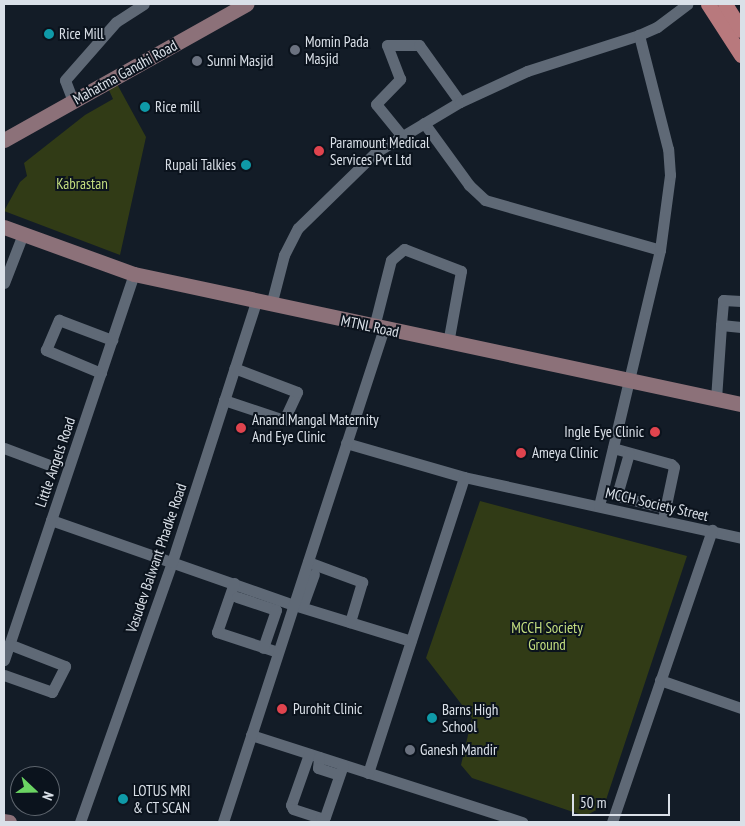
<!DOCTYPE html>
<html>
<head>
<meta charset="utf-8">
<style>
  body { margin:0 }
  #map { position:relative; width:745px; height:826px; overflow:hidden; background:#131c27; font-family:"PT Sans Narrow",sans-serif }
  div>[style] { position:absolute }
  .green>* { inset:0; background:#313b16 }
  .street>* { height:11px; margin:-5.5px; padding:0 5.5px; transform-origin:5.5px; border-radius:5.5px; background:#5f6976 }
  .secondary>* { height:15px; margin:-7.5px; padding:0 7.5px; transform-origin:7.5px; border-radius:7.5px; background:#8c7179 }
  .primary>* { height:15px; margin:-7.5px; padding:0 7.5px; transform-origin:7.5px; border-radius:7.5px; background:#b8797d }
  .dots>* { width:14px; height:14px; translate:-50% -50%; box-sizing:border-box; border:2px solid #0b131d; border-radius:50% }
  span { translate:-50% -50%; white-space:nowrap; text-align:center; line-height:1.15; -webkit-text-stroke:4px #0b131d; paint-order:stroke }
  .poi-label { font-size:15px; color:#dae0e8 }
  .left { translate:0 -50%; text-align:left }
  .right { translate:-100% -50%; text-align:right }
  .street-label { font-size:15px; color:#dae0e8 }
  .park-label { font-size:15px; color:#c4de7f }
  .frame { position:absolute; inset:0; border:5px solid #dae0e8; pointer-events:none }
  .north { position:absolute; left:10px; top:766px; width:50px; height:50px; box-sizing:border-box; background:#0b131d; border:1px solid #5e656e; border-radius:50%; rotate:111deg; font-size:14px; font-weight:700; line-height:20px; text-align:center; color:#dae0e8 }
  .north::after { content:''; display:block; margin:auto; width:18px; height:22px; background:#6bd363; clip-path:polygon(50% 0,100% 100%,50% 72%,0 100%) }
  .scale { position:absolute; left:572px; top:794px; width:98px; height:22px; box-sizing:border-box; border:2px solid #dae0e8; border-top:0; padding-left:6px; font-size:15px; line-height:18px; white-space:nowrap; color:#dae0e8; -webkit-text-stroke:4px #0b131d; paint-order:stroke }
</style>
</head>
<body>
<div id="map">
  <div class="green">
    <div style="clip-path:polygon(117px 84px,146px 137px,120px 255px,4px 211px,20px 182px,27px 176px,24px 163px,85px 115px,113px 99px,108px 88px)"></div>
    <div style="clip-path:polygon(480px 501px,687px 556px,604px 806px,585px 816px,472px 778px,461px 765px,472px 718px,426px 658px)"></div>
  </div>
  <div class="street">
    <div style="left:73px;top:101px;width:22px;rotate:-111deg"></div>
    <div style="left:65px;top:80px;width:77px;rotate:-48.7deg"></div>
    <div style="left:116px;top:22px;width:33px;rotate:-33deg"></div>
    <div style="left:424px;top:123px;width:77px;rotate:54deg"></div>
    <div style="left:469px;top:185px;width:22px;rotate:43deg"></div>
    <div style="left:485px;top:200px;width:182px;rotate:15.9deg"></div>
    <div style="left:402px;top:136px;width:41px;rotate:-129.1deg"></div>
    <div style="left:376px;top:104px;width:35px;rotate:-46deg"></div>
    <div style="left:400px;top:79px;width:36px;rotate:-111deg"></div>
    <div style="left:387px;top:45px;width:32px"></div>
    <div style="left:419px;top:45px;width:70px;rotate:54.3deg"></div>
    <div style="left:4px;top:283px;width:53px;rotate:-68.8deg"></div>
    <div style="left:271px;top:305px;width:52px;rotate:-75.4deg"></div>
    <div style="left:284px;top:255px;width:30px;rotate:-63deg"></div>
    <div style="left:298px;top:228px;width:109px;rotate:-44.3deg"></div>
    <div style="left:376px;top:152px;width:98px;rotate:-30.8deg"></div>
    <div style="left:460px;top:102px;width:74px;rotate:-24.8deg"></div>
    <div style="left:527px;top:71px;width:118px;rotate:-17.8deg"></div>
    <div style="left:639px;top:35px;width:20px;rotate:-24deg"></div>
    <div style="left:657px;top:27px;width:38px;rotate:-37deg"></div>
    <div style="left:721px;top:325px;width:25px;rotate:-85deg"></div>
    <div style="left:723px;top:300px;width:18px;rotate:3deg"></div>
    <div style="left:374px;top:327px;width:69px;rotate:-75.8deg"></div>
    <div style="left:391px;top:260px;width:17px;rotate:-40deg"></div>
    <div style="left:404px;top:249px;width:61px;rotate:21.1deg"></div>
    <div style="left:461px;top:271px;width:73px;rotate:100.2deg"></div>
    <div style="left:101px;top:373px;width:60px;rotate:-157.3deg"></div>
    <div style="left:46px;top:350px;width:33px;rotate:-67deg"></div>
    <div style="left:59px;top:320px;width:57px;rotate:20.7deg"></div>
    <div style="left:716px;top:399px;width:74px;rotate:-86.1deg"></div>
    <div style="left:721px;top:325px;width:20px;rotate:6deg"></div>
    <div style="left:224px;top:400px;width:63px;rotate:18.4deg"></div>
    <div style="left:284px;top:420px;width:31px;rotate:-65deg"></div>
    <div style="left:297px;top:392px;width:67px;rotate:-159.1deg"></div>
    <div style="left:346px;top:443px;width:123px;rotate:16.1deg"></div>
    <div style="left:464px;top:477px;width:284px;rotate:12.4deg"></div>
    <div style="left:4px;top:448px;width:46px;rotate:20.4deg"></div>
    <div style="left:613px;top:448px;width:60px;rotate:15.4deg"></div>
    <div style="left:671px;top:464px;width:4px;rotate:45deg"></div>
    <div style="left:674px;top:467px;width:53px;rotate:101.9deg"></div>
    <div style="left:629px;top:453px;width:37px;rotate:106deg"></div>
    <div style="left:619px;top:489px;width:8px;rotate:76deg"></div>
    <div style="left:621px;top:497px;width:45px;rotate:14deg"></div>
    <div style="left:599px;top:506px;width:263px;rotate:-76.6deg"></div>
    <div style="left:660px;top:250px;width:76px;rotate:-82.4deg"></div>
    <div style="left:670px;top:175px;width:26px;rotate:-94deg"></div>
    <div style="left:668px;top:149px;width:118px;rotate:-104.3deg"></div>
    <div style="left:51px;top:520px;width:257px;rotate:19.3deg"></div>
    <div style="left:294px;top:605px;width:122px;rotate:17.1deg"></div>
    <div style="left:308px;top:562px;width:58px;rotate:20.3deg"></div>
    <div style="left:362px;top:582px;width:42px;rotate:106.7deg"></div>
    <div style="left:234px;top:583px;width:52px;rotate:109.1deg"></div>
    <div style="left:217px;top:632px;width:64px;rotate:18.2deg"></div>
    <div style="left:237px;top:597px;width:41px;rotate:18.4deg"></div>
    <div style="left:276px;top:610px;width:40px;rotate:108.9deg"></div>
    <div style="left:302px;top:607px;width:35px;rotate:-70deg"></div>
    <div style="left:4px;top:660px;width:407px;rotate:-71.4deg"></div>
    <div style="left:4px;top:675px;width:51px;rotate:19.5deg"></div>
    <div style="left:52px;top:692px;width:29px;rotate:-63deg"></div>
    <div style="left:65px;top:666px;width:60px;rotate:-158.6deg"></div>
    <div style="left:660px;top:680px;width:86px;rotate:19.1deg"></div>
    <div style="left:251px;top:735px;width:285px;rotate:17.8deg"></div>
    <div style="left:309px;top:754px;width:54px;rotate:109.4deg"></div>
    <div style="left:291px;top:805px;width:4px;rotate:63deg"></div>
    <div style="left:293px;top:809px;width:29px;rotate:18deg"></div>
    <div style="left:321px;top:818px;width:4px;rotate:-14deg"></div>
    <div style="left:325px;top:817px;width:55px;rotate:-70.9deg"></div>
    <div style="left:319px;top:757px;width:11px;rotate:95deg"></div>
    <div style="left:318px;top:768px;width:22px;rotate:18deg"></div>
    <div style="left:368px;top:773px;width:311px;rotate:-72deg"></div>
    <div style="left:80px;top:822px;width:276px;rotate:-70.5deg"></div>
    <div style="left:172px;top:562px;width:273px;rotate:-72.1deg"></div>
    <div style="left:223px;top:822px;width:520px;rotate:-71.95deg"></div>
    <div style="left:612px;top:822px;width:309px;rotate:-71.1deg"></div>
  </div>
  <div class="secondary">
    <div style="left:4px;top:140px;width:278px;rotate:-29.3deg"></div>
    <div style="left:4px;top:227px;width:138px;rotate:19.9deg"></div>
    <div style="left:134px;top:274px;width:621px;rotate:12.09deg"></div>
    <div style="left:4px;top:821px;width:5px;rotate:11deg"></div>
  </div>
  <div class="primary">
    <div style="left:708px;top:4px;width:61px;rotate:57.1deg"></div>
    <div style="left:725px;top:4px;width:31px;rotate:58deg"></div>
  </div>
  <div class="dots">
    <div style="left:49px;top:34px;background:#0f9aa8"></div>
    <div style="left:295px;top:50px;background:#6b7280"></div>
    <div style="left:197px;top:61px;background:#6b7280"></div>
    <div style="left:145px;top:107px;background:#0f9aa8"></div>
    <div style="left:319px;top:151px;background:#e0444e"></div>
    <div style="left:246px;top:165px;background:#0f9aa8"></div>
    <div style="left:241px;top:428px;background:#e0444e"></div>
    <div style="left:655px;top:432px;background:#e0444e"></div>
    <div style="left:521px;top:453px;background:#e0444e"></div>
    <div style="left:282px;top:709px;background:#e0444e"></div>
    <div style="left:432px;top:718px;background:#0f9aa8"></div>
    <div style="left:410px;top:750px;background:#6b7280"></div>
    <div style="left:123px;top:799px;background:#0f9aa8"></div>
  </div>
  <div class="poi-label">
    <span class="left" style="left:59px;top:34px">Rice Mill</span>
    <span class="left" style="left:305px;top:50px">Momin Pada<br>Masjid</span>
    <span class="left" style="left:207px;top:61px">Sunni Masjid</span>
    <span class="left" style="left:155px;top:107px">Rice mill</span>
    <span class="left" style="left:330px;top:151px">Paramount Medical<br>Services Pvt Ltd</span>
    <span class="right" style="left:236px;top:165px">Rupali Talkies</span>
    <span class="left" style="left:252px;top:428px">Anand Mangal Maternity<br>And Eye Clinic</span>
    <span class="right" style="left:644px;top:432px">Ingle Eye Clinic</span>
    <span class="left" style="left:532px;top:453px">Ameya Clinic</span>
    <span class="left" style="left:293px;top:709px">Purohit Clinic</span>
    <span class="left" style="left:442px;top:718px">Barns High<br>School</span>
    <span class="left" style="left:420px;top:750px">Ganesh Mandir</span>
    <span class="left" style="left:133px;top:799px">LOTUS MRI<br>&amp; CT SCAN</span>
  </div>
  <div class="street-label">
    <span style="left:125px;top:72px;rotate:-29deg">Mahatma Gandhi Road</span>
    <span style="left:370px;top:326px;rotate:12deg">MTNL Road</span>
    <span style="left:55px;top:462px;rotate:-71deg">Little Angels Road</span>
    <span style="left:657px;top:504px;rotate:13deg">MCCH Society Street</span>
    <span style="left:156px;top:558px;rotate:-71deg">Vasudev Balwant Phadke Road</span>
  </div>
  <div class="park-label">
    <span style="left:82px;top:184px">Kabrastan</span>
    <span style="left:547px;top:636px">MCCH Society<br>Ground</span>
  </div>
  <div class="frame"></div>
  <div class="north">N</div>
  <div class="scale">50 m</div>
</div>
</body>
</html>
